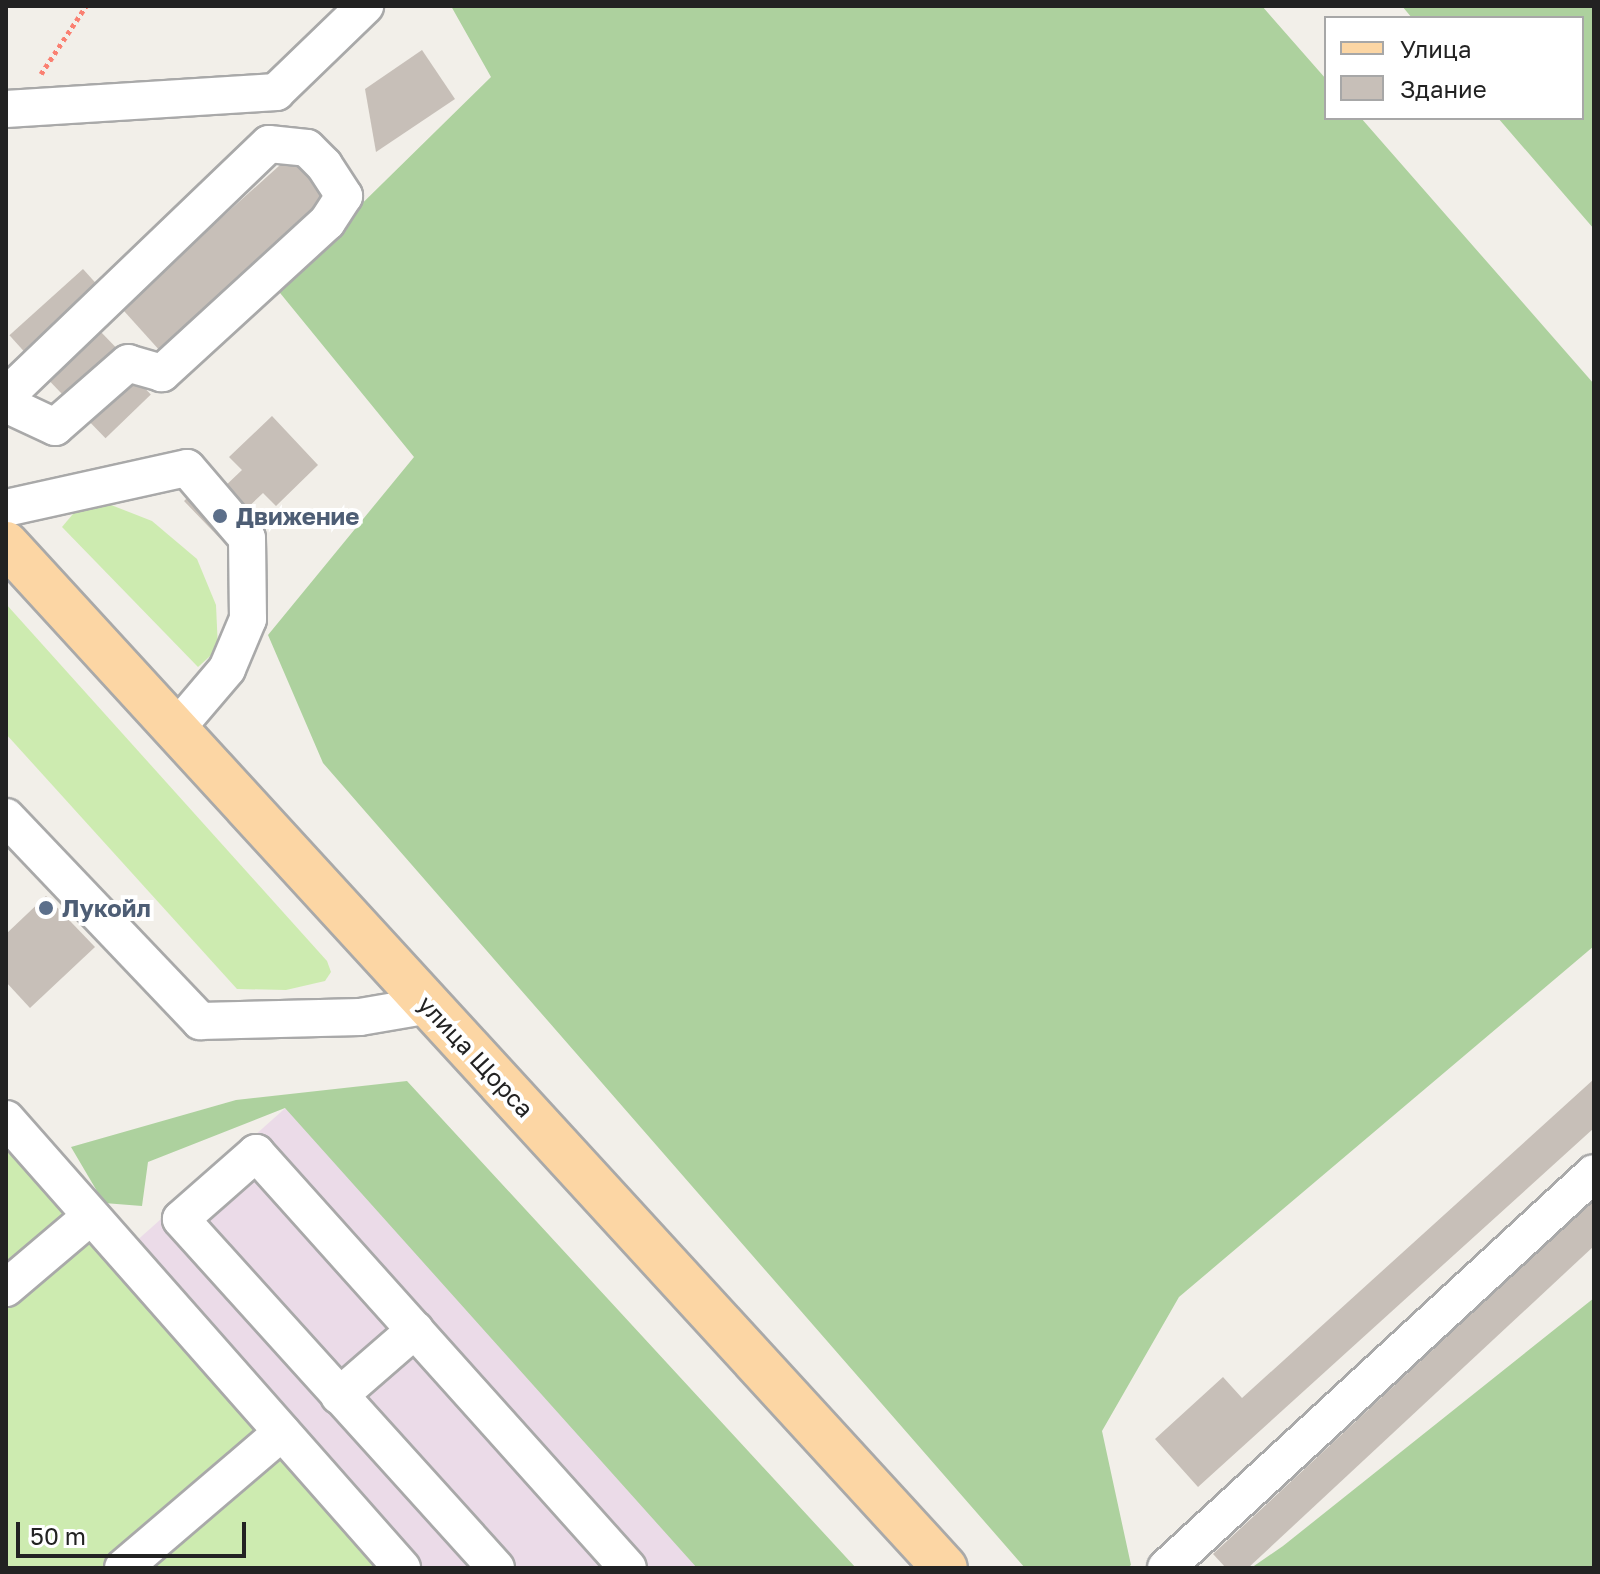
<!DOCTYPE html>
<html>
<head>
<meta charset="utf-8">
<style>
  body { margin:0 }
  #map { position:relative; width:1600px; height:1574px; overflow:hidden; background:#f2efe9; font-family:"Golos Text",sans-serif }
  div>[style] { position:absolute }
  .industrial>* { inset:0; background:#ebdbe8 }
  .grass>* { inset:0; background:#cdebb0 }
  .forest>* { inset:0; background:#add19e }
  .building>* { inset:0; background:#c7bfb8; transform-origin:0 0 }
  .path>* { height:5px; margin-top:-2.5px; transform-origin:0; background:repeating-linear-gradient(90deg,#fa8072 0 4px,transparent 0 8px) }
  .roads { filter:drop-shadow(2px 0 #a9a9a9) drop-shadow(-2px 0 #a9a9a9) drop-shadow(0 2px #a9a9a9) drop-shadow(0 -2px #a9a9a9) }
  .minor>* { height:36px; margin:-18px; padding:0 18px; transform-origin:18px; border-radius:18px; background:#fff }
  .major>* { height:44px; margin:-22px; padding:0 22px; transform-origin:22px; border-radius:22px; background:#fcd6a4 }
  .dots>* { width:22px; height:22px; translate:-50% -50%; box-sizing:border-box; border:4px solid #fff; border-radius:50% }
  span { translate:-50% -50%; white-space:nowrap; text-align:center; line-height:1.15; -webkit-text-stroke:8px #fff; paint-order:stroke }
  .service-label { font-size:24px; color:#4e5e75; font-weight:700 }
  .left { translate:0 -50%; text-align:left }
  .street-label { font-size:24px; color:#222 }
  .frame { position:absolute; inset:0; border:8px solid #222; pointer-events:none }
  .legend { position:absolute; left:1324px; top:16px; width:260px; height:104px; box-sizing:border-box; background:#fff; border:2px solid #a7a7a7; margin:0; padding:10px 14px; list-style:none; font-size:24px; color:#222 }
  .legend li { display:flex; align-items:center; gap:16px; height:40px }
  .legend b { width:40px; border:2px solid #a7a7a7 }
  .scale { position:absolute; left:16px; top:1522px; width:230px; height:36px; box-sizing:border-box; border:4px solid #222; border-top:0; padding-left:10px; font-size:24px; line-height:28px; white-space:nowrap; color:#222; -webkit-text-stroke:6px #fff; paint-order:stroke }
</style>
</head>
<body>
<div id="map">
  <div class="industrial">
    <div style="clip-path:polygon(291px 1103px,713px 1568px,420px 1568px,133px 1244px)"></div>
  </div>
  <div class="grass">
    <div style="clip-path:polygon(106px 503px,152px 521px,197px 559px,216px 605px,218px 649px,198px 667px,62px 527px,78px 508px)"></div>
    <div style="clip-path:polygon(6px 604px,327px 961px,331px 972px,325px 981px,286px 990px,237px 989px,6px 734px)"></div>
    <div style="clip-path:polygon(6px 1099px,133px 1244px,420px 1568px,6px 1568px)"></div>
  </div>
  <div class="forest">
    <div style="clip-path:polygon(451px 6px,1262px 6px,1326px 79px,1326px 118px,1361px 118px,1594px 384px,1594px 946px,1179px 1297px,1102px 1431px,1131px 1565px,1127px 1568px,1025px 1568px,323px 763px,268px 635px,414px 457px,276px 288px,491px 77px)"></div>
    <div style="clip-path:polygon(1402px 6px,1594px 6px,1594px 229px,1498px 118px,1582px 118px,1582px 18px,1412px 18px)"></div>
    <div style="clip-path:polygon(407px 1081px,856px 1568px,697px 1568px,285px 1108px,148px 1162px,142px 1206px,104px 1203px,71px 1147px,236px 1100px)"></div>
    <div style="clip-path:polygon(1594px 1298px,1594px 1568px,1251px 1568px,1283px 1546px)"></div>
  </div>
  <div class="building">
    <div style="clip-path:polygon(422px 50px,455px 99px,376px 152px,365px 89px)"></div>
    <div style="left:290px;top:156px;width:59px;height:227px;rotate:48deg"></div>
    <div style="left:83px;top:269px;width:28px;height:99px;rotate:48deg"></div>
    <div style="left:98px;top:329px;width:29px;height:71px;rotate:46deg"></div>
    <div style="left:130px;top:373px;width:30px;height:63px;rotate:46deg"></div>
    <div style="clip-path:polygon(272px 416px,318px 465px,276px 506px,263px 493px,242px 513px,232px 551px,184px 501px,210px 476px,222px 489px,242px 470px,229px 457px)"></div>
    <div style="clip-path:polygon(46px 896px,95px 947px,30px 1008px,6px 982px,6px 934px)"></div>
    <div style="clip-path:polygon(1594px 1079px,1594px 1128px,1198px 1487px,1155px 1439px,1223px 1377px,1242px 1398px)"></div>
    <div style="clip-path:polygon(1594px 1200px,1594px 1246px,1248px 1568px,1226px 1568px,1213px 1554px)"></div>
  </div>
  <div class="path">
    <div style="left:41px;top:74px;width:82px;rotate:-56.5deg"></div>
  </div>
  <div class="roads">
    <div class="minor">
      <div style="left:6px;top:109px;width:271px;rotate:-3.6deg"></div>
      <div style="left:276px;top:92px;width:124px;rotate:-44deg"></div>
      <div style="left:6px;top:396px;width:364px;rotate:-43.8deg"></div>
      <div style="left:269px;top:144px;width:38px;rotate:6deg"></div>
      <div style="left:307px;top:148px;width:24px;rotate:45deg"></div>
      <div style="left:324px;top:165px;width:37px;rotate:57deg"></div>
      <div style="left:344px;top:196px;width:31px;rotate:123deg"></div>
      <div style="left:327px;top:222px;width:224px;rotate:137.5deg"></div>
      <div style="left:162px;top:373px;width:35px;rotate:-164deg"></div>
      <div style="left:128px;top:363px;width:97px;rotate:138.8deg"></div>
      <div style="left:55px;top:427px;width:54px;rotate:-154.9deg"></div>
      <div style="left:6px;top:508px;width:185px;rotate:-12.5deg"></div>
      <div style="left:187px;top:468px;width:92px;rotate:49.4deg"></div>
      <div style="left:247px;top:538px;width:81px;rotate:89.3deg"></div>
      <div style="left:248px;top:619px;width:54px;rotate:112.8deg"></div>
      <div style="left:227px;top:669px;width:79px;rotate:130.4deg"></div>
      <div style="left:6px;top:817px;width:282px;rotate:46.4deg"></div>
      <div style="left:200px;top:1021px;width:160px;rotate:-1.4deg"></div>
      <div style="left:360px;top:1017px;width:71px;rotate:-9.7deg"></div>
      <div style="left:6px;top:1119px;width:599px;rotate:48.59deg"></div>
      <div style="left:6px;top:1288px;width:111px;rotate:-40.3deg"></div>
      <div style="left:339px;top:1396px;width:101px;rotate:-41deg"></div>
      <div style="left:123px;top:1568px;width:209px;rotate:-40.5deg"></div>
      <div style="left:496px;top:1568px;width:470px;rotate:-132.1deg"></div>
      <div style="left:181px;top:1219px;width:100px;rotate:-41.3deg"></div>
      <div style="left:256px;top:1153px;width:557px;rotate:48.13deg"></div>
      <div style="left:1166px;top:1568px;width:582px;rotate:-42.7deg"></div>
    </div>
    <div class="major">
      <div style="left:6px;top:544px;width:1389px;rotate:47.48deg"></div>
    </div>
  </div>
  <div class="dots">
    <div style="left:220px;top:516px;background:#5c6f8a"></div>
    <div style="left:46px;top:908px;background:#5c6f8a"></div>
  </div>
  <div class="service-label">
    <span class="left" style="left:236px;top:516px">Движение</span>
    <span class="left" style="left:62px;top:908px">Лукойл</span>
  </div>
  <div class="street-label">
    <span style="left:476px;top:1056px;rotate:47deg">улица Щорса</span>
  </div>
  <div class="frame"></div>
  <ul class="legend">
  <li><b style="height:10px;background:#fcd6a4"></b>Улица</li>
  <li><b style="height:22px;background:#c7bfb8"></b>Здание</li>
  </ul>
  <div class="scale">50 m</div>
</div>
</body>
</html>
